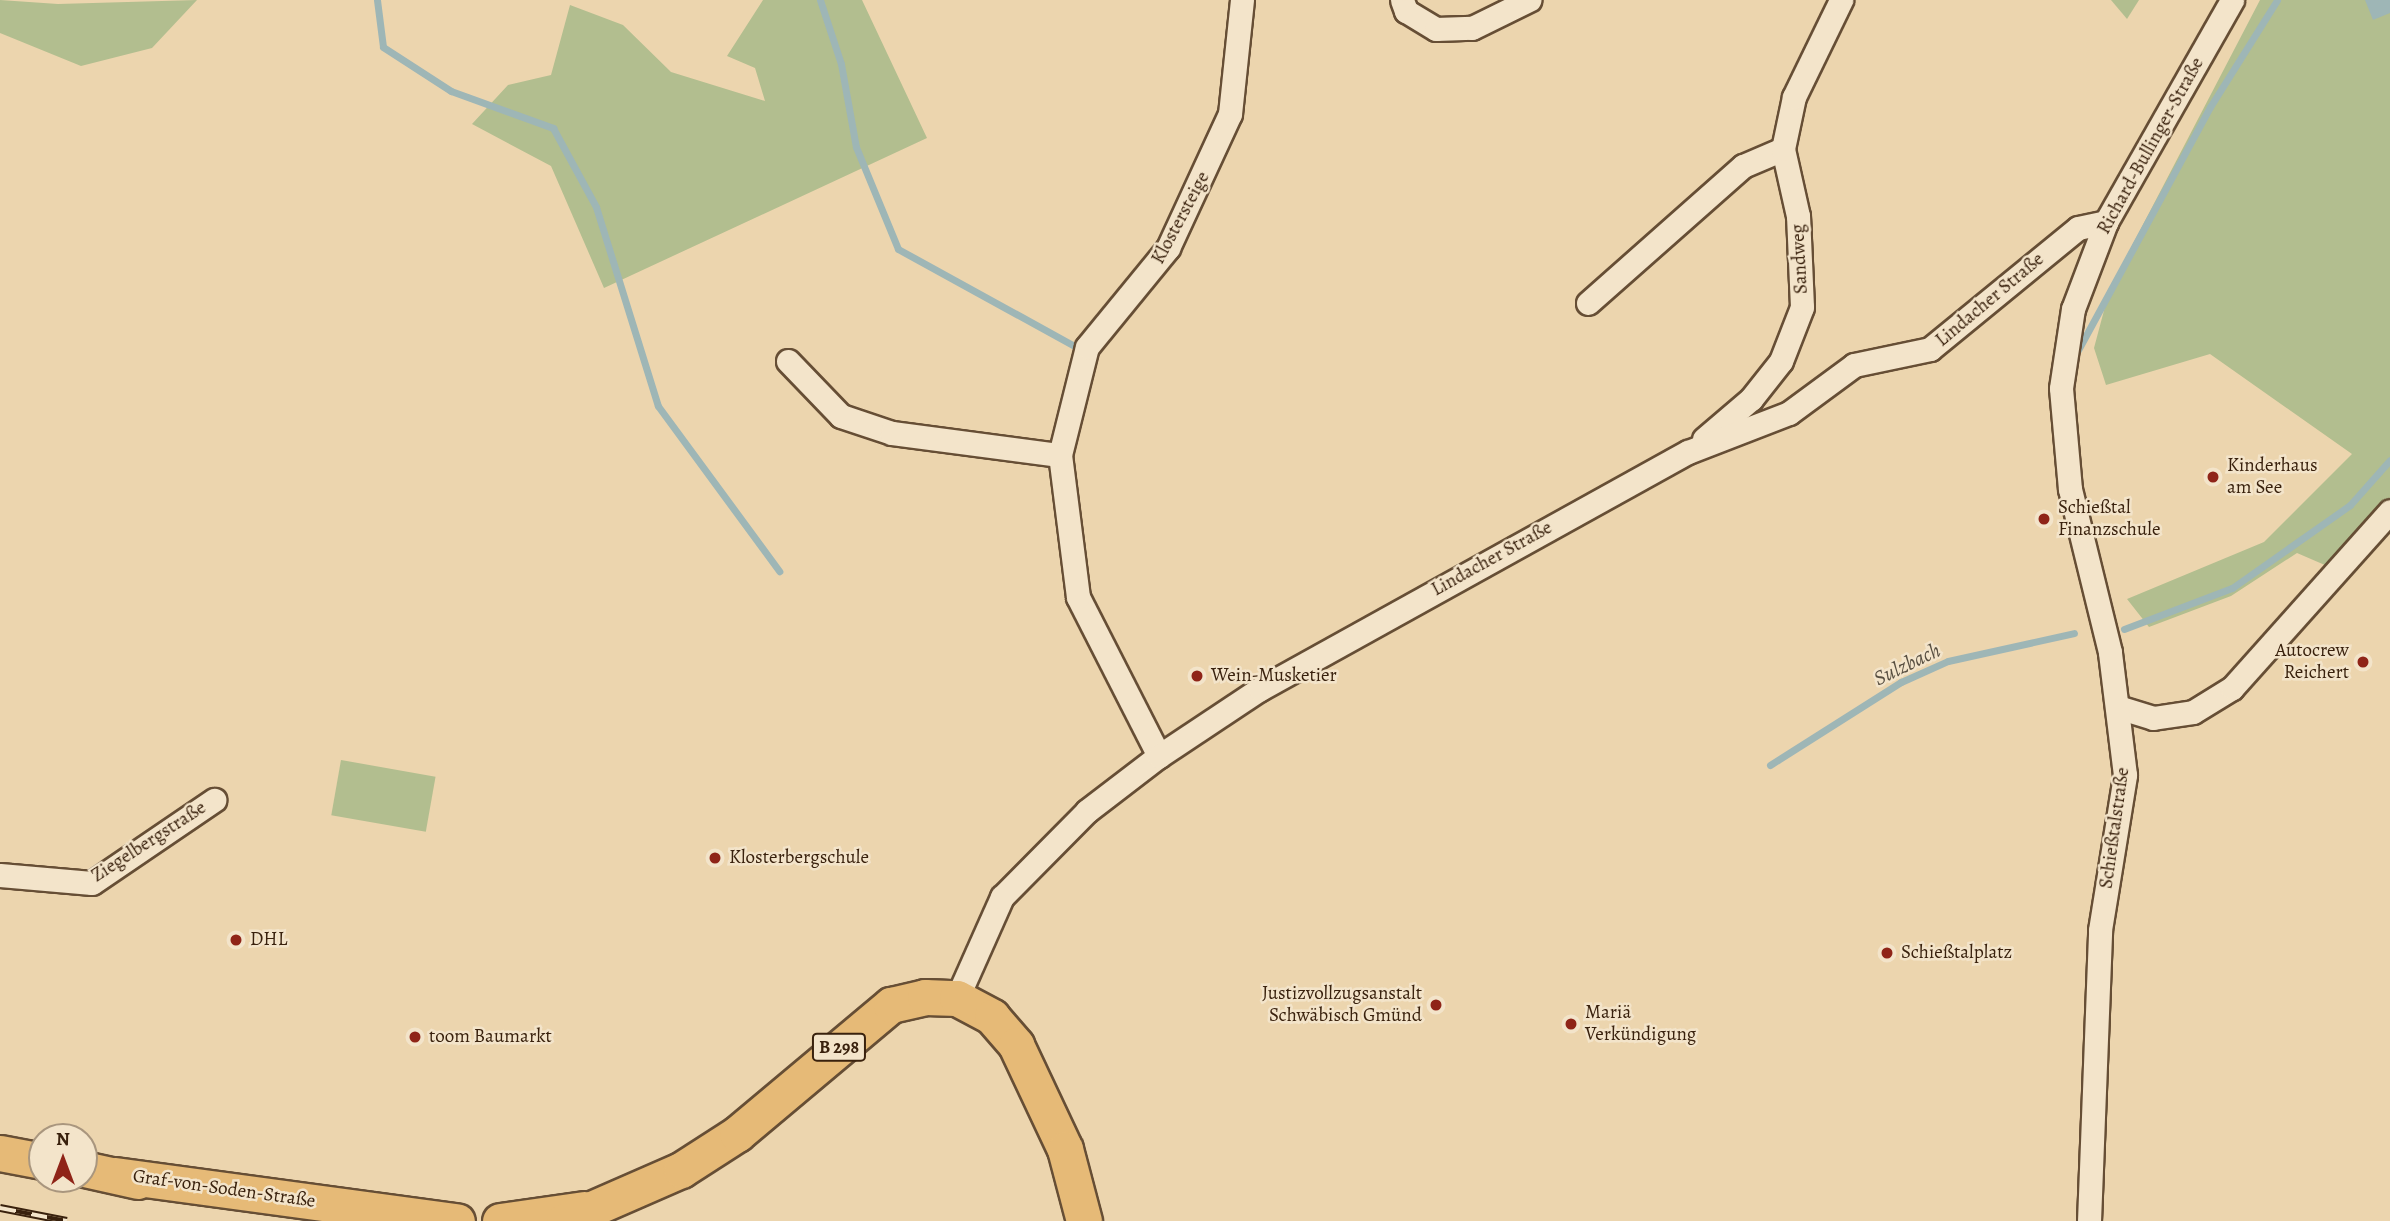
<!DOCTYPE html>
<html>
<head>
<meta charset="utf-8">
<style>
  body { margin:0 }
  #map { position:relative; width:2390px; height:1221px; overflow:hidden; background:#ecd5ae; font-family:Alegreya,serif }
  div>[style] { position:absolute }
  .green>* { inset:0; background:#b2be8f; transform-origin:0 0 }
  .water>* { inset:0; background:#9eb6b6 }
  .stream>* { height:7px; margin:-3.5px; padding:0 3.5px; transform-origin:3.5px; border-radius:3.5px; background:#9eb6b6 }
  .roads { filter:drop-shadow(2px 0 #664e35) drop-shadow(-2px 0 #664e35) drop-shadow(0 2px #664e35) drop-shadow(0 -2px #664e35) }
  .minor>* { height:23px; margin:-11.5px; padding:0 11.5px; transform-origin:11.5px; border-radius:11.5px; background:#f3e4ca }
  .primary>* { height:35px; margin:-17.5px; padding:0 17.5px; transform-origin:17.5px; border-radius:17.5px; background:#e6ba77 }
  .rail>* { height:8px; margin-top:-4px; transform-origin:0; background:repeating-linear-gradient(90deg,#f3e4ca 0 16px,#39210d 0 32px); box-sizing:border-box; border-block:2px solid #39210d }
  .dots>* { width:19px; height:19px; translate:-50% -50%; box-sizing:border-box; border:4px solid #f3e4ca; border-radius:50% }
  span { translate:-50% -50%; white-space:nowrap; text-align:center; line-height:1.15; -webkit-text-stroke:5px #f3e4ca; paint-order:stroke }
  .shield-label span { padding:2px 5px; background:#f3e4ca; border:2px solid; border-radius:5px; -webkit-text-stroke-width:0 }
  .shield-label { font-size:18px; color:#39210d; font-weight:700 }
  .street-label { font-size:19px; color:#39210d }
  .poi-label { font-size:19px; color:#39210d }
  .left { translate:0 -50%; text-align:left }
  .right { translate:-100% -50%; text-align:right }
  .water-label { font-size:21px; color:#574e40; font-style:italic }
  .north { position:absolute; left:28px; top:1123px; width:70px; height:70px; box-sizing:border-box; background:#f3e4ca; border:2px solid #a9967e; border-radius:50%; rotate:0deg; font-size:19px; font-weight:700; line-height:28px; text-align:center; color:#39210d }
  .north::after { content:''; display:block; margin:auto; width:24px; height:32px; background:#8f2418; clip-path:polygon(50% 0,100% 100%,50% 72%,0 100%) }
</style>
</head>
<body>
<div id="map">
  <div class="green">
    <div style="clip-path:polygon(0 0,58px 4px,197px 0,152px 48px,81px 66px,0 33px)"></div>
    <div style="clip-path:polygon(763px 0,862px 0,927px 138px,604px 288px,551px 166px,472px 124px,508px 85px,551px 75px,570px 5px,623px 25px,671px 72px,765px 101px,755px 68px,727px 56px)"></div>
    <div style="clip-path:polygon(2111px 0,2139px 0,2127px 19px)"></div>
    <div style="clip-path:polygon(2260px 0,2390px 0,2390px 529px,2348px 575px,2297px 553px,2231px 596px,2149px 627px,2127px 599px,2264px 542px,2352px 454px,2210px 354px,2106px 385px,2094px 348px,2110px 288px)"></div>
    <div style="left:341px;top:760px;width:96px;height:56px;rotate:10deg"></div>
  </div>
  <div class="water">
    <div style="clip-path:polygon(2365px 0,2390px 0,2390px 13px,2373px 20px)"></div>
  </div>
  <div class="stream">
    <div style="left:377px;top:0;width:47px;rotate:82.7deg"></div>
    <div style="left:383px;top:47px;width:81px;rotate:32.9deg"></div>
    <div style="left:451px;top:91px;width:109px;rotate:19.9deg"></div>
    <div style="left:553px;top:128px;width:90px;rotate:61.4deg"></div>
    <div style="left:596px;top:207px;width:208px;rotate:72.7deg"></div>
    <div style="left:658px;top:406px;width:205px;rotate:53.7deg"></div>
    <div style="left:820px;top:0;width:67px;rotate:71.8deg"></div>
    <div style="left:841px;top:64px;width:84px;rotate:79.8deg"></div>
    <div style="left:856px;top:147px;width:110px;rotate:67.6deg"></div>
    <div style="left:898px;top:249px;width:208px;rotate:28.8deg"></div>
    <div style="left:2078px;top:350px;width:277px;rotate:-61.5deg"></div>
    <div style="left:2210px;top:107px;width:126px;rotate:-57.9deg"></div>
    <div style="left:2124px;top:629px;width:116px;rotate:-20.8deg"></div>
    <div style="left:2232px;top:588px;width:144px;rotate:-35.1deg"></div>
    <div style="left:2350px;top:505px;width:60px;rotate:-48.4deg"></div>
    <div style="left:1770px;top:765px;width:155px;rotate:-32.4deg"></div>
    <div style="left:1901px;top:682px;width:51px;rotate:-24.1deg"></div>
    <div style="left:1948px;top:661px;width:129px;rotate:-12.5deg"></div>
  </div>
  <div class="roads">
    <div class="minor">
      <div style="left:1402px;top:0;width:12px;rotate:70deg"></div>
      <div style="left:1406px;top:11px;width:35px;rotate:31deg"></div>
      <div style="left:1436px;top:29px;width:36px;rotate:-2deg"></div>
      <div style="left:1472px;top:28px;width:64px;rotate:-26.2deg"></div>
      <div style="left:1588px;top:303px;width:207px;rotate:-41.5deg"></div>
      <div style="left:1743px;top:166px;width:43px;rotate:-23deg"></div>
      <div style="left:788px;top:361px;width:76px;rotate:46.1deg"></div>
      <div style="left:841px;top:416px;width:54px;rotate:18.4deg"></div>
      <div style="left:892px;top:433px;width:169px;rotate:7.5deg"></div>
      <div style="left:1704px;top:439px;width:62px;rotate:-40.4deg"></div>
      <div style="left:1751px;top:399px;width:48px;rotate:-51.7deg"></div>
      <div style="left:1781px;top:361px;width:58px;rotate:-68.7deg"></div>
      <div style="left:1802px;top:307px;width:91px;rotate:-92.5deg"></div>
      <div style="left:1798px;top:216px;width:69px;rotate:-102.6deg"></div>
      <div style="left:1783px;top:149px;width:53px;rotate:-78.1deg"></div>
      <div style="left:1794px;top:97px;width:108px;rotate:-64.1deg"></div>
      <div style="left:2121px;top:708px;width:34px;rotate:17deg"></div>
      <div style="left:2153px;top:718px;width:40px;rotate:-8.5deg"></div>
      <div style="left:2193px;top:712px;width:46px;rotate:-31.6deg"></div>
      <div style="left:2232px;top:688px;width:237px;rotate:-48.2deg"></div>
      <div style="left:1159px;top:756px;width:178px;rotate:-117deg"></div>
      <div style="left:1078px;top:597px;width:143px;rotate:-97.2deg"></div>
      <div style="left:1060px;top:455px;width:111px;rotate:-76deg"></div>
      <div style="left:1087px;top:347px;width:128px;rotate:-50.7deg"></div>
      <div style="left:1168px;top:248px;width:148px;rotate:-65.2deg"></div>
      <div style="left:1230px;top:114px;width:115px;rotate:-84deg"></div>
      <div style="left:0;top:875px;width:92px;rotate:5deg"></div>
      <div style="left:92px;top:883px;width:148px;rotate:-34.2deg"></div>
      <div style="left:957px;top:998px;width:111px;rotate:-66deg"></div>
      <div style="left:1002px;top:897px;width:121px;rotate:-45.3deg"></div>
      <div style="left:1087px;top:811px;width:91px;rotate:-37.4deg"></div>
      <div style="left:1159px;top:756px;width:121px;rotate:-33.6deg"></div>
      <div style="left:1260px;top:689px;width:489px;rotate:-29deg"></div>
      <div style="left:1688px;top:452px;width:108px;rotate:-21.1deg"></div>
      <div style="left:1789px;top:413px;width:81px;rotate:-36.4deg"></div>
      <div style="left:1854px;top:365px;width:78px;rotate:-11.9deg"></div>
      <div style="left:1930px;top:349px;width:191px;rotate:-39.3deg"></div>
      <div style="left:2078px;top:228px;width:29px;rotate:-12deg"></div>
      <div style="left:2089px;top:1221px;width:291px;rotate:-87.8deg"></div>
      <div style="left:2100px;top:930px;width:157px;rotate:-80.8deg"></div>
      <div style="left:2125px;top:775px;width:124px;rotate:-97deg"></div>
      <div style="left:2110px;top:652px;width:168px;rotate:-103.8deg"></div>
      <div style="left:2070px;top:489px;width:101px;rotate:-95.1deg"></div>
      <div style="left:2061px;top:388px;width:80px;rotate:-81.4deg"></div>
      <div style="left:2073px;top:309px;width:93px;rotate:-69.2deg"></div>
      <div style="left:2106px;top:222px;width:255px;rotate:-60.4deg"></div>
    </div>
    <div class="primary">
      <div style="left:0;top:1153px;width:43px;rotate:10.8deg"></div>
      <div style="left:84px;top:1169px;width:55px;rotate:12.5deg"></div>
      <div style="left:115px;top:1175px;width:345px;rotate:7.7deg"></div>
      <div style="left:500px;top:1221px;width:85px;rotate:-8.1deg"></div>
      <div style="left:564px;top:1221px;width:128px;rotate:-23.6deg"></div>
      <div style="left:681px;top:1170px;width:67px;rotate:-32.7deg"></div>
      <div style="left:737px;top:1134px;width:201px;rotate:-40deg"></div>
      <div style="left:891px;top:1005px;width:35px;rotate:-13deg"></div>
      <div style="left:925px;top:997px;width:32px;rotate:2deg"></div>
      <div style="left:957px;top:998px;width:40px;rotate:28deg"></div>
      <div style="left:992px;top:1017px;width:37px;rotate:49deg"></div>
      <div style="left:1016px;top:1045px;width:115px;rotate:64.8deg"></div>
      <div style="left:1065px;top:1149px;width:74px;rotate:75.2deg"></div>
    </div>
  </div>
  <div class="rail">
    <div style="left:0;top:1208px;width:68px;rotate:11deg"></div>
  </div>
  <div class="dots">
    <div style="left:2213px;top:477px;background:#8f2418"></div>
    <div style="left:2044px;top:519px;background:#8f2418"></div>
    <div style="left:2363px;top:662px;background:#8f2418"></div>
    <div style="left:1197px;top:676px;background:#8f2418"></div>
    <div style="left:715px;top:858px;background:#8f2418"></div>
    <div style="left:236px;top:940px;background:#8f2418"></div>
    <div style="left:1887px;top:953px;background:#8f2418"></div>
    <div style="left:1436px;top:1005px;background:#8f2418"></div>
    <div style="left:1571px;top:1024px;background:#8f2418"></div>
    <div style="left:415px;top:1037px;background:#8f2418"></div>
  </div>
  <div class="shield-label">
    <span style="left:839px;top:1047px">B 298</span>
  </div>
  <div class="street-label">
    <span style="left:2151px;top:146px;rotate:-61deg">Richard-Bullinger-Straße</span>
    <span style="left:1181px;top:218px;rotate:-62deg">Klostersteige</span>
    <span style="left:1800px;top:259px;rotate:-93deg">Sandweg</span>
    <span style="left:1990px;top:300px;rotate:-40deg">Lindacher Straße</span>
    <span style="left:1492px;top:559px;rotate:-29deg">Lindacher Straße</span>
    <span style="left:2115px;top:828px;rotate:-82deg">Schießtalstraße</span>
    <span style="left:149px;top:842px;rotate:-33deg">Ziegelbergstraße</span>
    <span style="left:224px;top:1189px;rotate:8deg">Graf-von-Soden-Straße</span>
  </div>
  <div class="poi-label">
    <span class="left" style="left:2227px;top:477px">Kinderhaus<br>am See</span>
    <span class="left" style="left:2058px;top:519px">Schießtal<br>Finanzschule</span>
    <span class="right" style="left:2349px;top:662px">Autocrew<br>Reichert</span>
    <span class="left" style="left:1211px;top:676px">Wein-Musketier</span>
    <span class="left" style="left:729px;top:858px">Klosterbergschule</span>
    <span class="left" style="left:250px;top:940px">DHL</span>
    <span class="left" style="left:1901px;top:953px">Schießtalplatz</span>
    <span class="right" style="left:1422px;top:1005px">Justizvollzugsanstalt<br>Schwäbisch Gmünd</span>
    <span class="left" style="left:1585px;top:1024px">Mariä<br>Verkündigung</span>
    <span class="left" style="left:429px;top:1037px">toom Baumarkt</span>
  </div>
  <div class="water-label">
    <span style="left:1907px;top:664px;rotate:-26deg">Sulzbach</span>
  </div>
  <div class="north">N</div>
</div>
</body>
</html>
